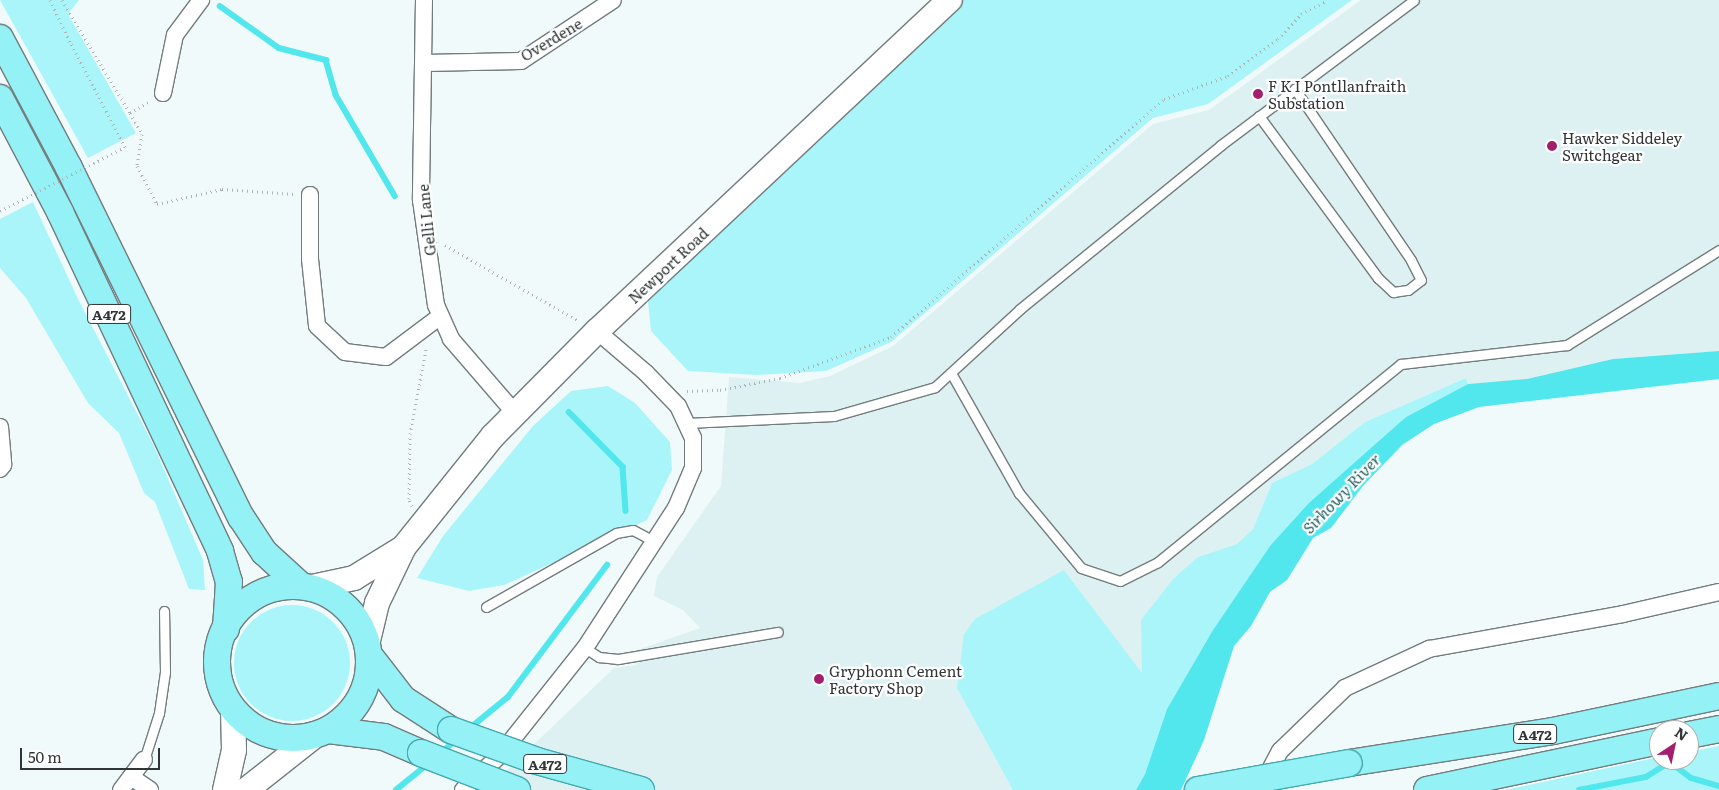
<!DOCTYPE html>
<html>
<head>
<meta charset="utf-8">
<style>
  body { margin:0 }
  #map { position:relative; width:1719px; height:790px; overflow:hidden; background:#f0fafa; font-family:Literata,serif }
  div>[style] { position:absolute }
  .built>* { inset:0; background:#ddf1f2 }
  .green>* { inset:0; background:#aaf5f9 }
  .round { border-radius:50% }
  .water>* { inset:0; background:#52e6ed }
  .stream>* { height:5.5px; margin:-2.75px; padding:0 2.75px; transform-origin:2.75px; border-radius:2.75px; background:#52e6ed }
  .path>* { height:3px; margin-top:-1.5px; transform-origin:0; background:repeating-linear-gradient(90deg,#adb5b5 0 1px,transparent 0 5px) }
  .roads { filter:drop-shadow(1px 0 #737c7d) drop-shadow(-1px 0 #737c7d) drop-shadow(0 1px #737c7d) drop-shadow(0 -1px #737c7d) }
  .lane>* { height:9px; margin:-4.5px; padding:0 4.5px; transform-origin:4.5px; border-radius:4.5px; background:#fff }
  .street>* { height:16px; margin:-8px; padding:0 8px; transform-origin:8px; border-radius:8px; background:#fff }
  .secondary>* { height:24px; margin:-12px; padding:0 12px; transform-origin:12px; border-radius:12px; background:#fff }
  .primary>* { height:26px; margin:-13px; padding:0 13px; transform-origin:13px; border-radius:13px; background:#94f2f7 }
  .primary>.ring { margin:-13px; padding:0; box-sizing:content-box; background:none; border:26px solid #94f2f7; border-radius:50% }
  .path-bridge>* { height:3px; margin-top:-1.5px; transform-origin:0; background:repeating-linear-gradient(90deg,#adb5b5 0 1px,transparent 0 5px) }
  .bridges { filter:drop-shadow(1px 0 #43aaaf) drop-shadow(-1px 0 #43aaaf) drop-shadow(0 1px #43aaaf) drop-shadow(0 -1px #43aaaf) }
  .primary-bridge>* { height:26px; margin:-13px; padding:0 13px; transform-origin:13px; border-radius:13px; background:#94f2f7 }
  .dots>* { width:14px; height:14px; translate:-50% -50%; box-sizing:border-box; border:2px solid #fff; border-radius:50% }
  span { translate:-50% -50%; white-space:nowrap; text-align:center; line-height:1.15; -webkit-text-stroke:4.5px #fff; paint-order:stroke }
  .shield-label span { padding:1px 4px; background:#fff; border:1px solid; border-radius:4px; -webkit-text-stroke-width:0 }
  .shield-label { font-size:14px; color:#313535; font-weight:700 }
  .street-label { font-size:15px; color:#313535 }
  .poi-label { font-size:15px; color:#313535 }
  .left { translate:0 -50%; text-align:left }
  .water-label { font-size:16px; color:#215e61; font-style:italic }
  .north { position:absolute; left:1649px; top:720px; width:50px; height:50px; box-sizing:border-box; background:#fff; border:1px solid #adaeae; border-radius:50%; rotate:34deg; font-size:14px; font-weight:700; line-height:20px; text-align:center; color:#313535 }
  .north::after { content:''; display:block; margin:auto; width:18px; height:22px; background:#a21f6d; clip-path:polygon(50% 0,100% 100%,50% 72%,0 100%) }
  .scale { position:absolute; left:20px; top:748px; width:140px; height:22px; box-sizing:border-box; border:2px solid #313535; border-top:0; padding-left:6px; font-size:15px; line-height:18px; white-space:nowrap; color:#313535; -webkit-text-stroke:4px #fff; paint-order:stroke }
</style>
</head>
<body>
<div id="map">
  <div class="built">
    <div style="clip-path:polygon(1361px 0,1719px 0,1719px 351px,1613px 359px,1527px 379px,1468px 384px,1466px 378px,1365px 422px,1312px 464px,1272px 483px,1253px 529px,1237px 544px,1198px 557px,1142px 674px,1064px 570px,1013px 790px,486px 790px,614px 668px,637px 665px,634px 651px,700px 628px,683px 610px,654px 596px,657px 577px,721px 486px,729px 377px,800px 383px,830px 376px,893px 346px,1153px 124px,1209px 110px)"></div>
  </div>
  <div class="green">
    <div style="clip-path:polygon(0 0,79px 0,68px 14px,136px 133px,88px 158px)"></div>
    <div style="clip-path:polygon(962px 0,1352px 0,1208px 104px,1153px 118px,891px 342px,826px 371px,757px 375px,688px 371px,651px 331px,648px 302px,680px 267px)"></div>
    <div style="clip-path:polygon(33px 202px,79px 301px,154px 446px,203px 560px,205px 590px,189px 589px,155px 502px,144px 493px,119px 433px,88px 403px,26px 298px,0 268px,0 219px)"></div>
    <div style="clip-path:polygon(1466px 378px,1468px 384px,1406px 417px,1270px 546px,1213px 630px,1167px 709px,1145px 774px,1136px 790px,1013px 790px,957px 688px,964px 634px,975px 619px,1064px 570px,1142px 673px,1141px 620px,1174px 578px,1198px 557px,1237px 544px,1253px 529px,1272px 483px,1312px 464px,1365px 422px)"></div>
    <div style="clip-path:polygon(608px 386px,635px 403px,670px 442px,672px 470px,647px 520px,504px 585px,469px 591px,417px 578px,443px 536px,533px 426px,571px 391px)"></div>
    <div class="round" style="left:234px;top:605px;width:116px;height:116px"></div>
    <div style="clip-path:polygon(1719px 746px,1719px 790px,1505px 790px,1659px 757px,1659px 760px,1689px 760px,1689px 752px)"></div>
  </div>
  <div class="water">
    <div style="clip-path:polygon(1719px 351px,1719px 379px,1479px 407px,1434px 424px,1402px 445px,1363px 486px,1331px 528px,1313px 538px,1287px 580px,1270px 592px,1251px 626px,1234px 646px,1204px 740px,1181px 790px,1136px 790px,1145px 774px,1167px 709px,1213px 630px,1270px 546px,1309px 503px,1406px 417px,1468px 384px,1527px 379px,1613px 359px)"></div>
  </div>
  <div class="stream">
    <div style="left:220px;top:6px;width:72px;rotate:35.4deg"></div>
    <div style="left:279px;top:48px;width:49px;rotate:14.3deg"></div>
    <div style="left:326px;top:60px;width:36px;rotate:74deg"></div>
    <div style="left:336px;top:95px;width:117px;rotate:59.7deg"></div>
    <div style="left:569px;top:412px;width:77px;rotate:45.5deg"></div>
    <div style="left:623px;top:467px;width:44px;rotate:86.1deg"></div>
    <div style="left:469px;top:729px;width:50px;rotate:-39.4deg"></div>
    <div style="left:508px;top:697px;width:165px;rotate:-53.1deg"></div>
    <div style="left:441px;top:753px;width:20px;rotate:-41deg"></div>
    <div style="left:396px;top:790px;width:41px;rotate:-39.1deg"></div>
    <div style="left:1579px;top:790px;width:68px;rotate:-11deg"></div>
    <div style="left:1646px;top:777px;width:28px;rotate:-32deg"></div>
    <div style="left:1670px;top:762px;width:26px;rotate:37deg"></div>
    <div style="left:1691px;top:778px;width:29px;rotate:16deg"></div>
  </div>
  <div class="path">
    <div style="left:50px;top:0;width:47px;rotate:64.5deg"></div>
    <div style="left:62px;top:0;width:132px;rotate:59deg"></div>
    <div style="left:130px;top:113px;width:23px;rotate:-31deg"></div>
    <div style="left:130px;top:113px;width:24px;rotate:60deg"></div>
    <div style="left:142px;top:134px;width:32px;rotate:99deg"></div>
    <div style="left:137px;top:166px;width:43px;rotate:62.2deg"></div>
    <div style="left:157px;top:204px;width:67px;rotate:-13deg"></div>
    <div style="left:222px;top:189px;width:73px;rotate:3.9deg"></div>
    <div style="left:445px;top:245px;width:154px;rotate:29.6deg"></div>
    <div style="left:687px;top:391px;width:33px;rotate:-2deg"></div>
    <div style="left:720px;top:390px;width:61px;rotate:-11.3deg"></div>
    <div style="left:780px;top:378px;width:118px;rotate:-20.3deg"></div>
    <div style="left:891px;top:337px;width:362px;rotate:-41.1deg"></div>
    <div style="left:1164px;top:99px;width:68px;rotate:-19.8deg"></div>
    <div style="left:1228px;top:76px;width:62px;rotate:-36.5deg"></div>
    <div style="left:1278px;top:39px;width:34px;rotate:-47deg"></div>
    <div style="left:1301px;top:14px;width:30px;rotate:-27deg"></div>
    <div style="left:412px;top:506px;width:8px;rotate:-113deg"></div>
    <div style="left:409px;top:499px;width:65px;rotate:-89.1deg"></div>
    <div style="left:410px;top:434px;width:86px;rotate:-79.3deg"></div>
  </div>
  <div class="roads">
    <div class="lane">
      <div style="left:1259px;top:116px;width:201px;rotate:53.7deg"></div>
      <div style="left:1378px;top:278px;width:21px;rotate:43deg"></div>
      <div style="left:1393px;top:292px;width:15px;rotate:-8deg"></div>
      <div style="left:1408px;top:290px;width:16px;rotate:-38deg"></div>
      <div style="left:1421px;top:280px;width:22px;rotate:-117deg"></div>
      <div style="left:1411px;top:260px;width:207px;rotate:-124.2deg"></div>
      <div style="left:951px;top:373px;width:138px;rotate:60.5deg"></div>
      <div style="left:1019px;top:493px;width:97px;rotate:50.4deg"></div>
      <div style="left:1081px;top:568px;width:41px;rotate:18.4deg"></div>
      <div style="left:1120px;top:581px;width:42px;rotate:-26.6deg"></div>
      <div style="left:1158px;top:562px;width:313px;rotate:-39.2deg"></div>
      <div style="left:1401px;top:364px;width:167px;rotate:-6.5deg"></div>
      <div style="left:1567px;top:345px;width:179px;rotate:-32deg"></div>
      <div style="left:687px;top:423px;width:147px;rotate:-2.7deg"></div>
      <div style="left:834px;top:416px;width:105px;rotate:-16deg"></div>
      <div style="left:935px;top:387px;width:115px;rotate:-42.5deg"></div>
      <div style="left:1020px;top:309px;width:259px;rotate:-39.2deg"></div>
      <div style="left:1221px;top:145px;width:241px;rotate:-36.9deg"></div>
      <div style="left:486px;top:607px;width:150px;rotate:-29.6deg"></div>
      <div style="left:616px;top:533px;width:17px;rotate:-10deg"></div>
      <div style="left:633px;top:530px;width:26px;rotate:28deg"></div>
      <div style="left:585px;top:648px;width:17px;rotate:33deg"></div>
      <div style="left:599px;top:657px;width:19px;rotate:6deg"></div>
      <div style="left:618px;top:659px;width:162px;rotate:-9.6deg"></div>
      <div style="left:144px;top:760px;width:49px;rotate:-72.3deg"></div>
      <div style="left:159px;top:713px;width:41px;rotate:-81.7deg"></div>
      <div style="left:165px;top:672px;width:61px;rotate:-90.9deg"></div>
    </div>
    <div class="street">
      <div style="left:424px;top:0;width:200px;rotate:90.9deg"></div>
      <div style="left:421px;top:200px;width:106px;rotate:81.9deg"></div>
      <div style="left:436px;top:305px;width:37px;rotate:66deg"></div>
      <div style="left:451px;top:339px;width:96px;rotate:49.2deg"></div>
      <div style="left:424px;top:63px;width:97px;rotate:-1.2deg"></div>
      <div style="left:521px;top:61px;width:110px;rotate:-33.5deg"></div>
      <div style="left:163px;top:93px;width:59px;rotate:-78.3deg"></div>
      <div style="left:175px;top:35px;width:44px;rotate:-53.4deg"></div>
      <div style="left:310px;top:195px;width:64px;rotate:90deg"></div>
      <div style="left:310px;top:259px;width:67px;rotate:84deg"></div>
      <div style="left:317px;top:326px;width:38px;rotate:43deg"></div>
      <div style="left:345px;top:352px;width:41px;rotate:7deg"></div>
      <div style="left:386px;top:357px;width:66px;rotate:-37deg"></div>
      <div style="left:0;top:427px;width:38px;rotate:85deg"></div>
      <div style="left:3px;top:465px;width:5px;rotate:127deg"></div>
      <div style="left:131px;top:777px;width:23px;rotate:34deg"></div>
      <div style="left:1264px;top:781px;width:34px;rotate:-62deg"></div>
      <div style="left:1280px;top:751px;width:91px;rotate:-44.1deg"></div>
      <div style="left:1345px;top:688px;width:93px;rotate:-24.9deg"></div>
      <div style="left:1429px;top:649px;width:197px;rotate:-10.2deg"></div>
      <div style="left:1623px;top:614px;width:98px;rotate:-12.9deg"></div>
      <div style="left:121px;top:790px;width:38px;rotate:-53deg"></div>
      <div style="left:463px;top:790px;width:50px;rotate:-43.4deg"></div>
      <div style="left:499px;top:756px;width:138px;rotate:-51.5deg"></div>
      <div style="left:585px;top:648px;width:167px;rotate:-57deg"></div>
      <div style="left:676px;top:508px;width:43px;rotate:-67deg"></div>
      <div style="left:693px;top:468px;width:30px;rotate:-90deg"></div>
      <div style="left:693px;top:438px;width:35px;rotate:-115deg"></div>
      <div style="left:678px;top:406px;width:46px;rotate:-134.1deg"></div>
      <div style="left:646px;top:373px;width:65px;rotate:-139.4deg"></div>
    </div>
    <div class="secondary">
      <div style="left:312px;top:587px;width:43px;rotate:-12.1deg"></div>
      <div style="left:354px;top:578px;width:55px;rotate:-31.7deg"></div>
      <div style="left:367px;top:645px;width:43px;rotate:-76.6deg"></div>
      <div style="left:377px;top:603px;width:62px;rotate:-64.3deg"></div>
      <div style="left:404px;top:547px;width:142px;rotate:-51.3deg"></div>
      <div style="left:493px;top:436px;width:148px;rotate:-45.3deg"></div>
      <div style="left:597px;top:331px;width:484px;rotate:-43.2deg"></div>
      <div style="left:225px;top:790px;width:41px;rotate:-77.3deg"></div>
      <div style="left:234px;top:750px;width:40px;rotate:-91.4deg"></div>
      <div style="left:246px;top:790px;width:85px;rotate:-38.3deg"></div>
    </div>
    <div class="primary">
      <div style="left:0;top:38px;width:147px;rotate:62deg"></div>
      <div style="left:69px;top:168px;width:389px;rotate:63.8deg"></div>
      <div style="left:241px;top:517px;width:42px;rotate:56.7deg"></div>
      <div style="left:264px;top:552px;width:49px;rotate:42.5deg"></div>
      <div style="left:0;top:98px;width:129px;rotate:62.2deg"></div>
      <div style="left:60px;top:212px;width:375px;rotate:64.7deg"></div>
      <div style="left:220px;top:551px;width:32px;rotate:74deg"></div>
      <div style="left:229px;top:582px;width:47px;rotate:93.7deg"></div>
      <div class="ring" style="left:217px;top:586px;width:126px;height:126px"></div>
      <div style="left:369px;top:655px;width:56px;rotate:52.3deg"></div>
      <div style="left:403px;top:699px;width:57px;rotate:32.9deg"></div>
      <div style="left:328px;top:730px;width:56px;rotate:7.1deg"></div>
      <div style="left:384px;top:737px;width:40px;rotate:23.4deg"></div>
      <div style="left:1689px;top:735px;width:31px;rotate:-11deg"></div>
      <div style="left:1349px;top:763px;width:206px;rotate:-8.9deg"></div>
      <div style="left:1553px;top:731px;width:170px;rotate:-11.9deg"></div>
      <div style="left:1427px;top:790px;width:237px;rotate:-11.9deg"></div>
    </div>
  </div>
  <div class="path-bridge">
    <div style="left:0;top:211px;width:140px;rotate:-27.1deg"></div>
    <div style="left:125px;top:147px;width:119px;rotate:-117.6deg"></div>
  </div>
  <div class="bridges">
    <div class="primary-bridge">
      <div style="left:451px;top:730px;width:91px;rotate:19.8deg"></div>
      <div style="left:537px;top:761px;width:108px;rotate:15.6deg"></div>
      <div style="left:421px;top:753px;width:103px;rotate:21.1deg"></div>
      <div style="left:1198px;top:790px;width:153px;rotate:-10.1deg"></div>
    </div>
  </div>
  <div class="dots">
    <div style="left:1258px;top:94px;background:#a21f6d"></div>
    <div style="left:1552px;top:146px;background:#a21f6d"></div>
    <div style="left:819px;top:679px;background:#a21f6d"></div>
  </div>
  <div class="shield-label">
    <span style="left:109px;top:314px">A472</span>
    <span style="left:1535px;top:734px">A472</span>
    <span style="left:545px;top:764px">A472</span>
  </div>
  <div class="street-label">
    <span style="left:551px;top:39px;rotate:-31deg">Overdene</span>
    <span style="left:426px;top:220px;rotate:-96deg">Gelli Lane</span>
    <span style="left:668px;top:265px;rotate:-43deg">Newport Road</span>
  </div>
  <div class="poi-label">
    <span class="left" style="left:1268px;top:94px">F K I Pontllanfraith<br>Substation</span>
    <span class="left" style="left:1562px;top:146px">Hawker Siddeley<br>Switchgear</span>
    <span class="left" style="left:829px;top:679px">Gryphonn Cement<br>Factory Shop</span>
  </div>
  <div class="water-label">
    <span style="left:1341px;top:493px;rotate:-46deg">Sirhowy River</span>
  </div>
  <div class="north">N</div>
  <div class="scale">50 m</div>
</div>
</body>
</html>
